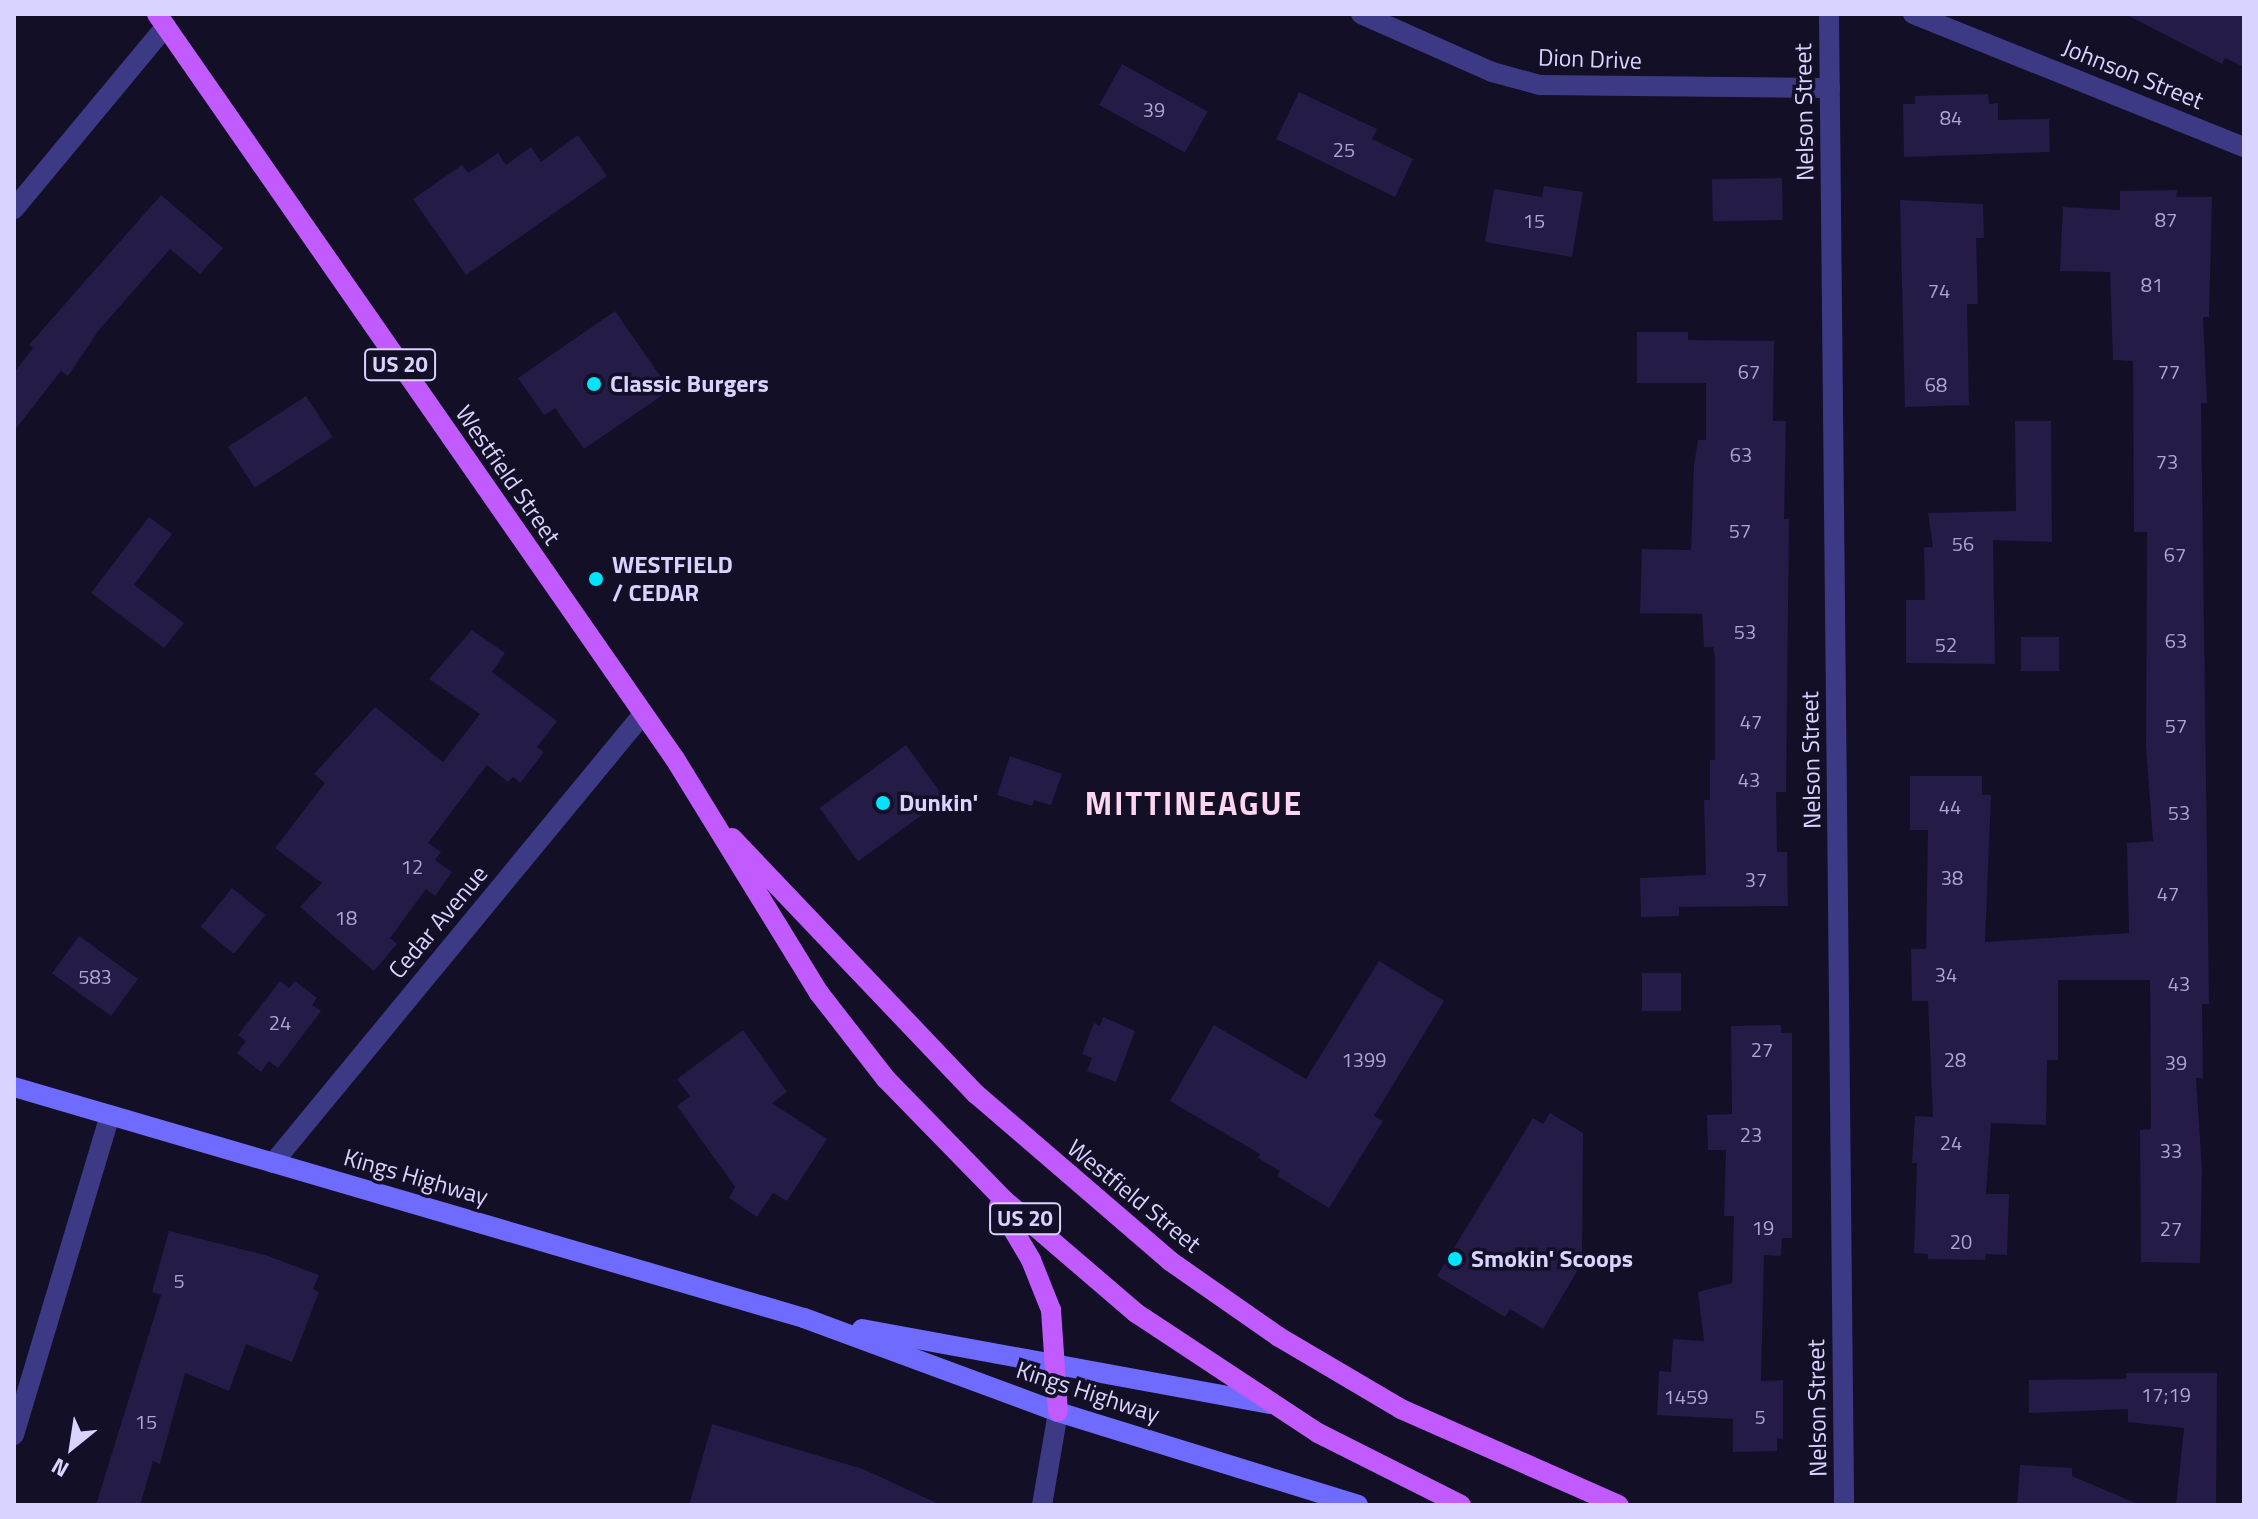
<!DOCTYPE html>
<html>
<head>
<meta charset="utf-8">
<style>
  body { margin:0 }
  #map { position:relative; width:2258px; height:1519px; overflow:hidden; background:#130f26; font-family:"Titillium Web",sans-serif }
  div>[style] { position:absolute }
  .building>* { inset:0; background:#241b47; transform-origin:0 0 }
  .street>* { height:20px; margin:-10px; padding:0 10px; transform-origin:10px; border-radius:10px; background:#3d3a85 }
  .secondary>* { height:20px; margin:-10px; padding:0 10px; transform-origin:10px; border-radius:10px; background:#6f6bff }
  .primary>* { height:20px; margin:-10px; padding:0 10px; transform-origin:10px; border-radius:10px; background:#c25bff }
  .dots>* { width:22px; height:22px; translate:-50% -50%; box-sizing:border-box; border:4px solid #130f26; border-radius:50% }
  span { translate:-50% -50%; white-space:nowrap; text-align:center; line-height:1.15; -webkit-text-stroke:7px #130f26; paint-order:stroke }
  .number-label { font-size:20px; color:#aca6d1 }
  .number-label span { -webkit-text-stroke-width:0 }
  .shield-label span { padding:2px 6px; background:#130f26; border:2px solid; border-radius:6px; -webkit-text-stroke-width:0 }
  .shield-label { font-size:22px; color:#d9d4ff; font-weight:700 }
  .street-label { font-size:24px; color:#d9d4ff }
  .poi-label { font-size:24px; color:#d9d4ff; font-weight:700 }
  .left { translate:0 -50%; text-align:left }
  .district-label { font-size:32px; color:#ffd6f0; font-weight:700; letter-spacing:2px }
  .frame { position:absolute; inset:0; border:16px solid #d9d4ff; pointer-events:none }
  .north { position:absolute; left:32px; top:1407px; width:80px; height:80px; -webkit-text-stroke:6px #130f26; paint-order:stroke; rotate:210deg; font-size:22px; font-weight:700; line-height:32px; text-align:center; color:#d9d4ff }
  .north::after { content:''; display:block; margin:auto; width:28px; height:36px; background:#d9d4ff; clip-path:polygon(50% 0,100% 100%,50% 72%,0 100%) }
</style>
</head>
<body>
<div id="map">
  <div class="building">
    <div style="clip-path:polygon(2125px 14px,2244px 14px,2244px 67px,2225px 58px,2222px 64px)"></div>
    <div style="left:1122px;top:64px;width:98px;height:47px;rotate:29deg"></div>
    <div style="clip-path:polygon(1299px 92px,1377px 129px,1372px 139px,1413px 159px,1395px 197px,1276px 139px)"></div>
    <div style="clip-path:polygon(1988px 94px,1989px 104px,1998px 103px,1998px 120px,2049px 119px,2050px 152px,1904px 157px,1903px 104px,1915px 104px,1915px 96px)"></div>
    <div style="clip-path:polygon(578px 135px,607px 176px,466px 275px,413px 199px,462px 165px,468px 173px,498px 153px,506px 165px,531px 147px,541px 162px)"></div>
    <div style="left:1782px;top:178px;width:42px;height:70px;rotate:89deg"></div>
    <div style="clip-path:polygon(1544px 186px,1583px 192px,1572px 257px,1485px 242px,1494px 189px,1542px 197px)"></div>
    <div style="clip-path:polygon(2177px 190px,2176px 197px,2212px 197px,2209px 317px,2203px 317px,2207px 403px,2201px 403px,2209px 1004px,2202px 1004px,2203px 1078px,2196px 1078px,2202px 1170px,2200px 1263px,2141px 1262px,2140px 1130px,2151px 1129px,2150px 980px,2058px 980px,2058px 1060px,2047px 1060px,2046px 1125px,1991px 1123px,1986px 1194px,2009px 1194px,2007px 1255px,1986px 1254px,1985px 1260px,1928px 1259px,1928px 1254px,1914px 1253px,1917px 1163px,1912px 1163px,1915px 1116px,1933px 1117px,1928px 1001px,1912px 1001px,1911px 949px,1926px 949px,1928px 830px,1910px 830px,1910px 776px,1982px 776px,1982px 795px,1991px 795px,1985px 942px,2129px 933px,2127px 843px,2153px 841px,2146px 747px,2147px 532px,2134px 532px,2133px 361px,2113px 360px,2110px 272px,2060px 271px,2063px 207px,2120px 210px,2120px 191px)"></div>
    <div style="clip-path:polygon(161px 195px,223px 248px,200px 274px,170px 249px,99px 330px,68px 376px,61px 371px,14px 431px,14px 373px,33px 348px,29px 345px)"></div>
    <div style="clip-path:polygon(1900px 200px,1983px 204px,1984px 238px,1976px 238px,1978px 304px,1967px 304px,1969px 405px,1905px 407px)"></div>
    <div style="clip-path:polygon(615px 311px,670px 390px,584px 449px,555px 408px,544px 415px,518px 378px)"></div>
    <div style="clip-path:polygon(1637px 332px,1688px 332px,1688px 340px,1774px 341px,1773px 421px,1786px 421px,1784px 519px,1789px 519px,1786px 792px,1776px 792px,1777px 852px,1787px 852px,1788px 906px,1679px 907px,1679px 916px,1641px 917px,1640px 878px,1706px 875px,1704px 800px,1710px 800px,1710px 760px,1715px 760px,1715px 658px,1713px 647px,1704px 647px,1702px 614px,1640px 613px,1642px 549px,1691px 550px,1694px 465px,1698px 440px,1706px 440px,1706px 383px,1637px 383px)"></div>
    <div style="left:306px;top:396px;width:49px;height:93px;rotate:57deg"></div>
    <div style="clip-path:polygon(2015px 421px,2051px 421px,2052px 542px,1993px 540px,1995px 664px,1906px 663px,1906px 600px,1925px 600px,1924px 547px,1933px 547px,1928px 513px,2016px 511px)"></div>
    <div style="clip-path:polygon(149px 517px,172px 534px,134px 585px,184px 623px,164px 648px,91px 593px)"></div>
    <div style="clip-path:polygon(472px 630px,505px 653px,492px 672px,557px 721px,537px 747px,544px 752px,520px 783px,513px 777px,508px 782px,487px 765px,428px 843px,441px 852px,435px 860px,452px 872px,435px 896px,426px 889px,390px 938px,397px 944px,374px 971px,300px 907px,322px 883px,275px 848px,325px 783px,314px 774px,375px 707px,443px 762px,480px 714px,429px 679px)"></div>
    <div style="left:2059px;top:637px;width:34px;height:38px;rotate:90deg"></div>
    <div style="left:906px;top:745px;width:66px;height:107px;rotate:54deg"></div>
    <div style="clip-path:polygon(1010px 756px,1062px 774px,1051px 805px,1034px 800px,1032px 806px,997px 795px)"></div>
    <div style="left:232px;top:888px;width:43px;height:50px;rotate:39deg"></div>
    <div style="left:79px;top:936px;width:73px;height:46px;rotate:36deg"></div>
    <div style="clip-path:polygon(1379px 961px,1444px 1001px,1374px 1116px,1383px 1121px,1329px 1208px,1277px 1176px,1280px 1171px,1258px 1158px,1260px 1154px,1170px 1101px,1214px 1025px,1306px 1079px)"></div>
    <div style="left:1642px;top:973px;width:39px;height:38px"></div>
    <div style="clip-path:polygon(280px 981px,289px 988px,295px 981px,317px 998px,312px 1005px,321px 1011px,278px 1068px,269px 1061px,261px 1072px,237px 1053px,246px 1041px,238px 1035px)"></div>
    <div style="clip-path:polygon(1103px 1017px,1135px 1031px,1116px 1082px,1087px 1071px,1092px 1058px,1082px 1054px,1094px 1023px,1100px 1026px)"></div>
    <div style="clip-path:polygon(1781px 1025px,1781px 1033px,1792px 1033px,1792px 1238px,1782px 1238px,1781px 1256px,1764px 1255px,1761px 1381px,1783px 1380px,1783px 1439px,1777px 1438px,1777px 1451px,1733px 1452px,1733px 1419px,1657px 1415px,1659px 1371px,1671px 1372px,1673px 1339px,1704px 1341px,1698px 1292px,1732px 1283px,1734px 1216px,1724px 1216px,1726px 1150px,1708px 1150px,1707px 1115px,1732px 1114px,1731px 1026px)"></div>
    <div style="clip-path:polygon(743px 1030px,787px 1092px,772px 1103px,827px 1139px,787px 1201px,773px 1193px,757px 1217px,729px 1198px,735px 1187px,677px 1106px,690px 1096px,677px 1079px)"></div>
    <div style="clip-path:polygon(1550px 1113px,1583px 1133px,1582px 1263px,1543px 1329px,1510px 1309px,1505px 1317px,1437px 1276px,1533px 1118px,1543px 1124px)"></div>
    <div style="clip-path:polygon(169px 1231px,265px 1255px,319px 1275px,313px 1289px,319px 1292px,292px 1362px,246px 1344px,229px 1391px,185px 1373px,160px 1464px,153px 1461px,140px 1505px,96px 1505px,161px 1295px,152px 1292px)"></div>
    <div style="clip-path:polygon(2126px 1373px,2217px 1373px,2216px 1505px,2176px 1505px,2184px 1428px,2128px 1422px,2128px 1409px,2029px 1413px,2029px 1380px,2126px 1379px)"></div>
    <div style="clip-path:polygon(712px 1424px,863px 1469px,941px 1505px,689px 1505px)"></div>
    <div style="clip-path:polygon(2020px 1465px,2072px 1468px,2072px 1476px,2140px 1505px,2017px 1505px)"></div>
  </div>
  <div class="street">
    <div style="left:1361px;top:14px;width:143px;rotate:23.9deg"></div>
    <div style="left:1492px;top:72px;width:50px;rotate:15.2deg"></div>
    <div style="left:1540px;top:85px;width:290px;rotate:0.6deg"></div>
    <div style="left:1829px;top:14px;width:1491px;rotate:89.42deg"></div>
    <div style="left:1913px;top:14px;width:357px;rotate:21.9deg"></div>
    <div style="left:14px;top:209px;width:238px;rotate:-50.3deg"></div>
    <div style="left:273px;top:1163px;width:582px;rotate:-50.51deg"></div>
    <div style="left:14px;top:1435px;width:334px;rotate:-73.3deg"></div>
    <div style="left:1042px;top:1505px;width:94px;rotate:-80.2deg"></div>
  </div>
  <div class="secondary">
    <div style="left:14px;top:1087px;width:823px;rotate:16.3deg"></div>
    <div style="left:804px;top:1318px;width:271px;rotate:20.3deg"></div>
    <div style="left:1058px;top:1412px;width:314px;rotate:17.2deg"></div>
    <div style="left:862px;top:1329px;width:416px;rotate:10.4deg"></div>
  </div>
  <div class="primary">
    <div style="left:157px;top:14px;width:907px;rotate:55.19deg"></div>
    <div style="left:675px;top:759px;width:275px;rotate:58.4deg"></div>
    <div style="left:819px;top:993px;width:109px;rotate:52.1deg"></div>
    <div style="left:886px;top:1079px;width:168px;rotate:45.7deg"></div>
    <div style="left:1003px;top:1199px;width:175px;rotate:40.6deg"></div>
    <div style="left:1136px;top:1313px;width:218px;rotate:33.4deg"></div>
    <div style="left:1318px;top:1433px;width:160px;rotate:26.7deg"></div>
    <div style="left:732px;top:838px;width:354px;rotate:46.4deg"></div>
    <div style="left:976px;top:1094px;width:256px;rotate:40.7deg"></div>
    <div style="left:1170px;top:1261px;width:133px;rotate:34.9deg"></div>
    <div style="left:1279px;top:1337px;width:142px;rotate:30.5deg"></div>
    <div style="left:1401px;top:1409px;width:238px;rotate:23.8deg"></div>
    <div style="left:999px;top:1206px;width:63px;rotate:59.3deg"></div>
    <div style="left:1031px;top:1260px;width:54px;rotate:68.2deg"></div>
    <div style="left:1051px;top:1310px;width:102px;rotate:86.1deg"></div>
  </div>
  <div class="dots">
    <div style="left:594px;top:384px;background:#00e5ff"></div>
    <div style="left:596px;top:579px;background:#00e5ff"></div>
    <div style="left:883px;top:803px;background:#00e5ff"></div>
    <div style="left:1455px;top:1259px;background:#00e5ff"></div>
  </div>
  <div class="number-label">
    <span style="left:1154px;top:109px">39</span>
    <span style="left:1951px;top:117px">84</span>
    <span style="left:1344px;top:149px">25</span>
    <span style="left:2166px;top:219px">87</span>
    <span style="left:1534px;top:220px">15</span>
    <span style="left:2152px;top:284px">81</span>
    <span style="left:1939px;top:290px">74</span>
    <span style="left:1749px;top:371px">67</span>
    <span style="left:2169px;top:371px">77</span>
    <span style="left:1936px;top:384px">68</span>
    <span style="left:1741px;top:454px">63</span>
    <span style="left:2167px;top:461px">73</span>
    <span style="left:1740px;top:530px">57</span>
    <span style="left:1963px;top:543px">56</span>
    <span style="left:2175px;top:554px">67</span>
    <span style="left:1745px;top:631px">53</span>
    <span style="left:2176px;top:640px">63</span>
    <span style="left:1946px;top:644px">52</span>
    <span style="left:1751px;top:721px">47</span>
    <span style="left:2176px;top:725px">57</span>
    <span style="left:1749px;top:779px">43</span>
    <span style="left:1950px;top:806px">44</span>
    <span style="left:2179px;top:812px">53</span>
    <span style="left:412px;top:866px">12</span>
    <span style="left:1952px;top:877px">38</span>
    <span style="left:1756px;top:879px">37</span>
    <span style="left:2168px;top:893px">47</span>
    <span style="left:346px;top:917px">18</span>
    <span style="left:1946px;top:974px">34</span>
    <span style="left:95px;top:976px">583</span>
    <span style="left:2179px;top:983px">43</span>
    <span style="left:280px;top:1022px">24</span>
    <span style="left:1762px;top:1049px">27</span>
    <span style="left:1364px;top:1059px">1399</span>
    <span style="left:1955px;top:1059px">28</span>
    <span style="left:2176px;top:1062px">39</span>
    <span style="left:1751px;top:1134px">23</span>
    <span style="left:1951px;top:1142px">24</span>
    <span style="left:2171px;top:1150px">33</span>
    <span style="left:1763px;top:1227px">19</span>
    <span style="left:2171px;top:1228px">27</span>
    <span style="left:1961px;top:1241px">20</span>
    <span style="left:179px;top:1280px">5</span>
    <span style="left:2166px;top:1394px">17;19</span>
    <span style="left:1686px;top:1396px">1459</span>
    <span style="left:1760px;top:1416px">5</span>
    <span style="left:146px;top:1421px">15</span>
  </div>
  <div class="shield-label">
    <span style="left:400px;top:365px">US 20</span>
    <span style="left:1025px;top:1219px">US 20</span>
  </div>
  <div class="street-label">
    <span style="left:1590px;top:59px;rotate:2deg">Dion Drive</span>
    <span style="left:2133px;top:74px;rotate:22deg">Johnson Street</span>
    <span style="left:1804px;top:112px;rotate:-91deg">Nelson Street</span>
    <span style="left:508px;top:475px;rotate:55deg">Westfield Street</span>
    <span style="left:1811px;top:760px;rotate:-91deg">Nelson Street</span>
    <span style="left:438px;top:922px;rotate:-50deg">Cedar Avenue</span>
    <span style="left:416px;top:1177px;rotate:16deg">Kings Highway</span>
    <span style="left:1134px;top:1196px;rotate:39deg">Westfield Street</span>
    <span style="left:1088px;top:1392px;rotate:18deg">Kings Highway</span>
    <span style="left:1817px;top:1408px;rotate:-91deg">Nelson Street</span>
  </div>
  <div class="poi-label">
    <span class="left" style="left:610px;top:384px">Classic Burgers</span>
    <span class="left" style="left:612px;top:579px">WESTFIELD<br>/ CEDAR</span>
    <span class="left" style="left:899px;top:803px">Dunkin'</span>
    <span class="left" style="left:1471px;top:1259px">Smokin' Scoops</span>
  </div>
  <div class="district-label">
    <span style="left:1194px;top:803px">MITTINEAGUE</span>
  </div>
  <div class="frame"></div>
  <div class="north">N</div>
</div>
</body>
</html>
